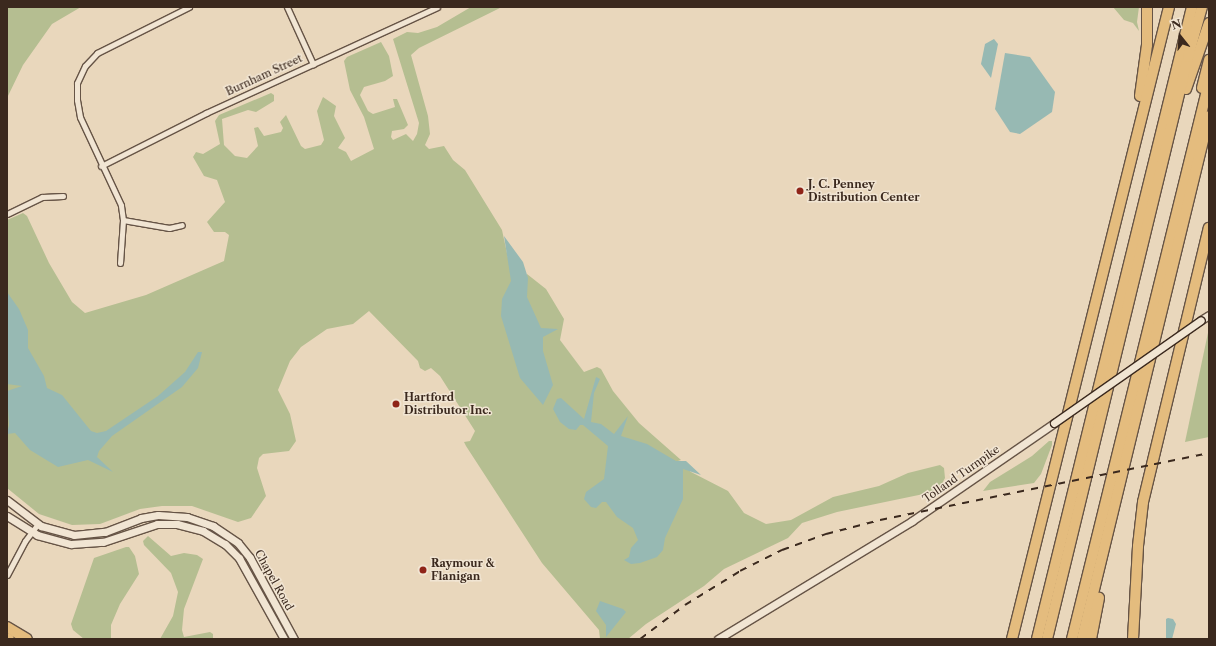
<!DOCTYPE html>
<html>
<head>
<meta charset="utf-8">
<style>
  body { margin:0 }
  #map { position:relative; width:1216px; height:646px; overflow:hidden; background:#e9d7bc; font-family:"Libre Caslon Text",serif }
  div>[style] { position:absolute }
  .green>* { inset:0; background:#b5be91 }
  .water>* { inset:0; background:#97b9b3 }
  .roads { filter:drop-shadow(1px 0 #665446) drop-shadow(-1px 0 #665446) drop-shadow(0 1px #665446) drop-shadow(0 -1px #665446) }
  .street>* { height:5px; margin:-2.5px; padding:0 2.5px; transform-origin:2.5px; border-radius:2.5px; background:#f1e5d3 }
  .secondary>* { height:7px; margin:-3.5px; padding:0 3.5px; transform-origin:3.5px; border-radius:3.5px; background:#f1e5d3 }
  .highway>* { height:10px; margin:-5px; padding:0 5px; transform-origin:5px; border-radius:5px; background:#e4bc7e }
  .rail>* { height:1.5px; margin-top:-0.75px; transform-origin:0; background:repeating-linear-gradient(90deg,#3b291e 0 7px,transparent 0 14px) }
  .bridges { filter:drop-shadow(1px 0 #3b291e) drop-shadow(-1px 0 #3b291e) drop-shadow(0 1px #3b291e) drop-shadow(0 -1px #3b291e) }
  .secondary-bridge>* { height:7px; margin:-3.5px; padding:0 3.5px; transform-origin:3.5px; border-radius:3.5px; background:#f1e5d3 }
  .dots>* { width:11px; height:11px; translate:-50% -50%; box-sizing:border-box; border:2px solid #f1e5d3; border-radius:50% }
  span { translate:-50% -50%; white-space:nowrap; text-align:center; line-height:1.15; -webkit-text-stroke:3px #f1e5d3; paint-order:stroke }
  .street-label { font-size:11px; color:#3b291e }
  .poi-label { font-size:11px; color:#3b291e; font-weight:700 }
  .left { translate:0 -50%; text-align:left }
  .frame { position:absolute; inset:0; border:8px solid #3b291e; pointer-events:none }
  .north { position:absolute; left:1160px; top:16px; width:40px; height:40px; -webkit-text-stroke:3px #f1e5d3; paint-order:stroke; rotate:343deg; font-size:11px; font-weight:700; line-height:16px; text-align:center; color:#3b291e }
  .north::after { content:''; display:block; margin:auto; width:14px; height:18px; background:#3b291e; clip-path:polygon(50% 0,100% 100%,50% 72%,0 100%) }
</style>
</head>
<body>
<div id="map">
  <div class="green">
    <div style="clip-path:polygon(7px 7px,81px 7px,52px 24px,23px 65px,7px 98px)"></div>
    <div style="clip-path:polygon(471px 7px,502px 7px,419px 48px,411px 55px,428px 116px,430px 134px,425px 145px,429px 149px,444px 146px,453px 160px,465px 170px,502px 230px,510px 267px,527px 294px,527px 274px,546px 289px,564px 319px,560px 340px,584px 372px,597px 367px,601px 369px,613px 391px,639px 423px,681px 460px,678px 461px,691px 472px,728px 491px,744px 513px,766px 524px,791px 520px,833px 497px,879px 486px,908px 473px,940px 465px,944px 468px,945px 478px,938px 491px,837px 512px,802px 523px,788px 538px,724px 569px,704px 586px,646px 624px,628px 639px,600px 639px,599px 630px,542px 563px,466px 446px,464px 442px,470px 441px,475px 431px,440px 376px,431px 368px,425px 371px,420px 368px,418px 361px,369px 311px,353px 324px,327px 329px,301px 347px,290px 361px,278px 390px,290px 414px,296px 441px,289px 451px,263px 454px,259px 458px,257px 468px,266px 496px,251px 518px,238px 522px,192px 506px,162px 506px,140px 509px,100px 524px,72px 525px,39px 514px,7px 488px,7px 220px,23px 213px,27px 216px,49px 263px,72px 302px,85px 313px,146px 295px,224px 261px,229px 235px,225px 232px,214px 232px,207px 222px,225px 202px,217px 180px,204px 176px,193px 157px,196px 152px,203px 154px,220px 144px,215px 121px,219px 115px,271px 93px,274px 95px,274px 101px,256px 112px,248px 110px,222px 119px,224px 145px,235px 156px,247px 158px,258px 146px,254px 128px,258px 127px,264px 136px,281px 132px,283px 128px,280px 122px,286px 115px,301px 146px,305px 149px,321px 145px,324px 140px,317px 111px,323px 97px,336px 106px,334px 116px,345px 138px,338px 148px,346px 152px,351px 161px,374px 149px,364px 117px,350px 90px,344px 61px,347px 57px,381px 42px,389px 56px,393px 76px,385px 81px,364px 87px,360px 95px,368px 111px,373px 114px,395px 107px,393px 99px,397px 99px,408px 125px,404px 129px,392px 131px,391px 137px,393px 140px,406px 134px,413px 141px,417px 134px,419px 123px,393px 39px,407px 32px,418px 33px,437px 27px)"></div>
    <div style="clip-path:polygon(1113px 7px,1139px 7px,1137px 22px,1139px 31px,1133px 23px,1124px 20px)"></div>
    <div style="clip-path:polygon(1209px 328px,1209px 437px,1185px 442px)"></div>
    <div style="clip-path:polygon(1049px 441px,1052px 441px,1052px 445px,1041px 474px,1034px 483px,983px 491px,990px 482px,1032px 456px)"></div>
    <div style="clip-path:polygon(148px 536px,171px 556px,184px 553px,197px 555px,203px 559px,184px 609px,182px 630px,184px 637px,210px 632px,213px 634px,213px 639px,160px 639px,173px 616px,178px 592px,171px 573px,144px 545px,143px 541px)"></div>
    <div style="clip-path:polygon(126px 547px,129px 547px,135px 556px,139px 574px,120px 604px,111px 625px,111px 639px,84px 639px,73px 630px,71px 624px,94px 558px)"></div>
  </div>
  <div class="water">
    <div style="clip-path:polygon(994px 39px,998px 44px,991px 78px,981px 64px,985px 44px)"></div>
    <div style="clip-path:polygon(1005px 53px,1030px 57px,1055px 92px,1052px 112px,1020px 134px,1010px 132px,995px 109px)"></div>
    <div style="clip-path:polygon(504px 236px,523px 262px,528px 278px,527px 297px,541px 328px,558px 329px,543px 337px,543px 351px,553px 385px,543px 405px,520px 378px,501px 316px,502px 299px,511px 281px)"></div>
    <div style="clip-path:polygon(7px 292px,19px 309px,28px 330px,28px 348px,44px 376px,47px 388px,62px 395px,91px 431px,97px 433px,106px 431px,158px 396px,185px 372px,198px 352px,202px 352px,198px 368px,182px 387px,112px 436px,99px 451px,97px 457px,113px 472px,88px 460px,58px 467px,30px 450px,15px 433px,7px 434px,9px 425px,7px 391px,22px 386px,7px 384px)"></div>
    <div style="clip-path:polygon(596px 377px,600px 379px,594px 393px,591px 422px,601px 424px,614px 434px,628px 416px,621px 436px,647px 444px,676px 461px,686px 461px,701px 475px,683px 469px,683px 499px,665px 538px,663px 550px,657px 557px,640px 563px,631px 564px,624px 560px,629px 557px,631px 548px,638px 540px,633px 528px,617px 517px,606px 502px,602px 502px,596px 508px,591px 507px,584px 499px,586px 492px,604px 479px,608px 446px,583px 425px,580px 425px,576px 430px,569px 429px,560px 422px,553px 409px,557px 399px,561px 398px,584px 419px)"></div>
    <div style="clip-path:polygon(600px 601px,623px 609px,626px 612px,606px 637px,606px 625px,596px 611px)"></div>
    <div style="clip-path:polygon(1168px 618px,1173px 619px,1176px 624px,1172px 639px,1166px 639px,1166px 619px)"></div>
  </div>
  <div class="roads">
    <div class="street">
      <div style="left:287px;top:7px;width:63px;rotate:65.5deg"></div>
      <div style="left:101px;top:166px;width:118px;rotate:-26.8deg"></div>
      <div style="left:206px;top:113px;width:254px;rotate:-24.6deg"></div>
      <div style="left:7px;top:214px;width:39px;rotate:-26deg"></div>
      <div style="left:42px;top:197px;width:21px;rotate:-3deg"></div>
      <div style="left:123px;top:220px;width:47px;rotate:9.9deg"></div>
      <div style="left:169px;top:228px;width:13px;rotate:-13deg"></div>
      <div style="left:120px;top:263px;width:43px;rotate:-86deg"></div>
      <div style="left:123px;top:220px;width:15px;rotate:-98deg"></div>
      <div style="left:121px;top:205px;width:97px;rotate:-115deg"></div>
      <div style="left:80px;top:117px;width:17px;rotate:-100deg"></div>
      <div style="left:77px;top:100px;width:17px;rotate:-90deg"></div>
      <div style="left:77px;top:83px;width:19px;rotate:-65deg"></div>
      <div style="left:85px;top:66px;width:18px;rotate:-47deg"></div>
      <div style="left:97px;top:53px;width:103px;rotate:-26.6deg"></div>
      <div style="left:7px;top:575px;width:38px;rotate:-62deg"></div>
      <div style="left:25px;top:541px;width:21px;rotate:-53deg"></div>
    </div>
    <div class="secondary">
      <div style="left:1201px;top:320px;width:9px;rotate:-32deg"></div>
      <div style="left:7px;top:500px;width:43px;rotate:37.4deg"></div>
      <div style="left:41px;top:526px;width:34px;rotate:15deg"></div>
      <div style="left:74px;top:535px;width:31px;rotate:-6deg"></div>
      <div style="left:105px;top:532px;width:39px;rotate:-21deg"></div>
      <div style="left:141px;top:518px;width:17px;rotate:-10deg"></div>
      <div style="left:158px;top:515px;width:29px;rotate:4deg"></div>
      <div style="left:187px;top:517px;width:28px;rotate:19deg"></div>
      <div style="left:213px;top:526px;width:30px;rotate:34deg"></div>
      <div style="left:238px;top:543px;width:19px;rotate:51deg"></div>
      <div style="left:250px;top:558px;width:92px;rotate:61.5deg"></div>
      <div style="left:7px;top:516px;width:36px;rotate:32deg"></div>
      <div style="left:37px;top:535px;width:35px;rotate:15deg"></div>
      <div style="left:71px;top:544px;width:32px;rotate:-4deg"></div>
      <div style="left:103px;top:542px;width:57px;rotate:-18.4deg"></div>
      <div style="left:157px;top:524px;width:20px"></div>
      <div style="left:177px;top:524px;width:27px;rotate:15deg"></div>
      <div style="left:203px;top:531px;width:26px;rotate:31deg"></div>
      <div style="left:225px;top:544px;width:20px;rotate:45deg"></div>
      <div style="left:239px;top:558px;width:93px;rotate:60.9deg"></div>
      <div style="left:718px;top:639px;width:227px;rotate:-31.3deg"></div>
      <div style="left:912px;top:521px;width:173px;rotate:-34.6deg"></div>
    </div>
    <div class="highway">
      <div style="left:1202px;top:88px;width:29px;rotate:-76deg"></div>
      <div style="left:1186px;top:89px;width:70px;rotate:-70.8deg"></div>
      <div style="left:1140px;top:96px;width:51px;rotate:-82.2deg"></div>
      <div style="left:1147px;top:45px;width:38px;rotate:-90deg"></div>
      <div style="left:7px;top:627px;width:23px;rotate:31deg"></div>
      <div style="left:7px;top:638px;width:2px;rotate:27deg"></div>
      <div style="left:1012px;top:639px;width:651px;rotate:-76.05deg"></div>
      <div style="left:1037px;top:639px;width:651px;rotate:-76.22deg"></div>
      <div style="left:1047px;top:639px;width:599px;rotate:-76.38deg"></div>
      <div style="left:1188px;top:57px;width:52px;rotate:-74.4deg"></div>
      <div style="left:1072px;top:639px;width:574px;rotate:-76.18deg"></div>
      <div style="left:1082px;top:639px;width:538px;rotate:-76.35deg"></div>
      <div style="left:1091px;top:639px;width:42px;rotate:-79deg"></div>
      <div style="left:1133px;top:639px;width:93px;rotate:-86.9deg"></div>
      <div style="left:1138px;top:546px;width:44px;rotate:-83.5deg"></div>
      <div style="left:1143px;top:502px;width:282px;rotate:-76.5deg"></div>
    </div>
  </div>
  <div class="rail">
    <div style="left:640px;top:639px;width:56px;rotate:-37.1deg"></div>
    <div style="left:685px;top:605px;width:65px;rotate:-31.7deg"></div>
    <div style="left:740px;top:571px;width:47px;rotate:-26.6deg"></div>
    <div style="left:782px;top:550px;width:47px;rotate:-20deg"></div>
    <div style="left:826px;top:534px;width:56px;rotate:-14.5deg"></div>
    <div style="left:880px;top:520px;width:336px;rotate:-11.5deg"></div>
  </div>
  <div class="bridges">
    <div class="secondary-bridge">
      <div style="left:1054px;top:423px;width:179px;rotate:-35deg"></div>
    </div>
  </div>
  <div class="dots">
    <div style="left:800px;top:191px;background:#8f2418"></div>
    <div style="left:396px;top:404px;background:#8f2418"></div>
    <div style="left:423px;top:570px;background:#8f2418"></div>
  </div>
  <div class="street-label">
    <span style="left:264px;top:75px;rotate:-25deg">Burnham Street</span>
    <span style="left:961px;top:474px;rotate:-35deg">Tolland Turnpike</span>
    <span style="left:274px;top:580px;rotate:61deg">Chapel Road</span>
  </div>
  <div class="poi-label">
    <span class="left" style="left:808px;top:191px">J. C. Penney<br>Distribution Center</span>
    <span class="left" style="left:404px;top:404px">Hartford<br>Distributor Inc.</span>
    <span class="left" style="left:431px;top:570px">Raymour &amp;<br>Flanigan</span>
  </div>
  <div class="frame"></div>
  <div class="north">N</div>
</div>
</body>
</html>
